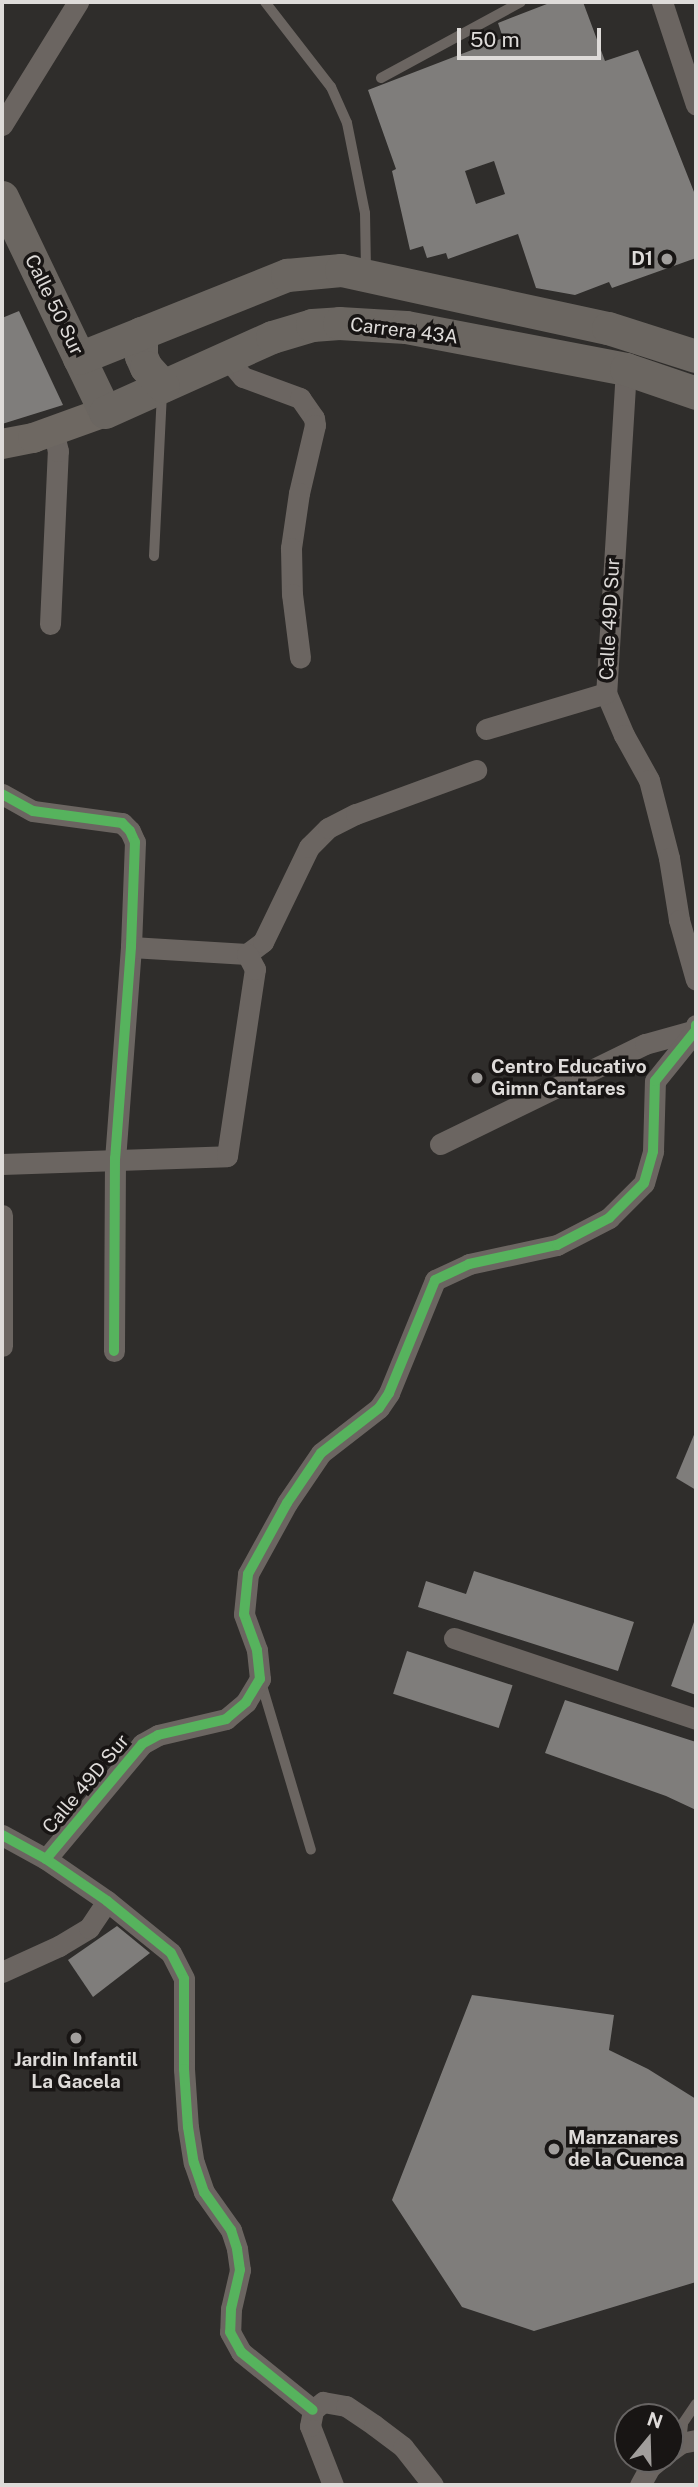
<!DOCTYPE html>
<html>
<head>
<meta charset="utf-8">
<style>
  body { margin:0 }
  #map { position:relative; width:698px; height:2487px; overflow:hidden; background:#2f2d2b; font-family:"Public Sans",sans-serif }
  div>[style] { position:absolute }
  .building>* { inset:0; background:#7f7d7b; transform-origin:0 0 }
  .lane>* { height:10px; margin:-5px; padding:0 5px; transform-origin:5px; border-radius:5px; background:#6b6561 }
  .street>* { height:21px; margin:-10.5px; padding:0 10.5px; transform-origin:10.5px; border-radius:10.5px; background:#6b6561 }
  .secondary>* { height:30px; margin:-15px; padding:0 15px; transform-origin:15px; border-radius:15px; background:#6e6862 }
  .primary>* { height:33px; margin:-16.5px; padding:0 16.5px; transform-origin:16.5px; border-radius:16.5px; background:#6b6661 }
  .cycleway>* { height:10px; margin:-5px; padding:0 5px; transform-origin:5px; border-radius:5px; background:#56b35d }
  .dots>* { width:19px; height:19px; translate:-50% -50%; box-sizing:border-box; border:4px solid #181514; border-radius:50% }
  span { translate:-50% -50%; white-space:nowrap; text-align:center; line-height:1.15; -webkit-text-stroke:7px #181514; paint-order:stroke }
  .poi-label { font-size:19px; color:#dedbd9; font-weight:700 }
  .right { translate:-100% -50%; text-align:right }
  .left { translate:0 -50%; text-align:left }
  .street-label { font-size:19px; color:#dedbd9 }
  .frame { position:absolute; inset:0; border:4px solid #dedbd9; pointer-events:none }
  .north { position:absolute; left:614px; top:2403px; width:70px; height:70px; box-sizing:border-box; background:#181514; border:2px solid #676463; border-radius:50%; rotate:19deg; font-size:19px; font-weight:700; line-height:28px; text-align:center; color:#dedbd9 }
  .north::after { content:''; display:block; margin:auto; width:24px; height:32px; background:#a19e9c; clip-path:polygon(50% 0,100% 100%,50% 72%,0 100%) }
  .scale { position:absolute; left:457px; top:28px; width:144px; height:32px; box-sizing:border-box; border:4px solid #dedbd9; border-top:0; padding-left:9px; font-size:21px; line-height:24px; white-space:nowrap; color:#dedbd9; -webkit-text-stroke:5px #181514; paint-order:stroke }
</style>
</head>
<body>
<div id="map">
  <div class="building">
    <div style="clip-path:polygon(evenodd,552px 2px,583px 2px,605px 61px,638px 50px,696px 197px,696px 258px,612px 288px,609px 282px,575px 295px,536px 288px,518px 234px,448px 259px,446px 253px,427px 258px,423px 246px,410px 250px,392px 171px,396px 169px,368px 90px,503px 38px,498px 23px,552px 2px,494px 161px,505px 194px,476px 204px,465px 171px,494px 161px)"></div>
    <div style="clip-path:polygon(19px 311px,63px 405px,2px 424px,2px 318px)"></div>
    <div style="clip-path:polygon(696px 1430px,696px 1490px,676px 1478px)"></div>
    <div style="clip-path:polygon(474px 1571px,634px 1622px,618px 1671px,418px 1607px,426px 1581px,466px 1594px)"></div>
    <div style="clip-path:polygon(694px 1622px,696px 1623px,696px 1695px,671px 1686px)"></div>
    <div style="left:407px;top:1651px;width:111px;height:45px;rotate:18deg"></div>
    <div style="clip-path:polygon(565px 1700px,696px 1742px,696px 1810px,666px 1796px,545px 1753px)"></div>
    <div style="clip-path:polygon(117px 1926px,150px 1953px,93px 1997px,68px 1960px)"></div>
    <div style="clip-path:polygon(472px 1995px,614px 2015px,609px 2050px,648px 2069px,696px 2099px,696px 2282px,534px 2331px,462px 2307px,392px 2200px)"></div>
  </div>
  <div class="lane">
    <div style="left:265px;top:2px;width:108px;rotate:52.2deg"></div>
    <div style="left:331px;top:87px;width:39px;rotate:66deg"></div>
    <div style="left:347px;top:123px;width:92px;rotate:78.7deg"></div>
    <div style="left:365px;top:213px;width:59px;rotate:89deg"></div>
    <div style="left:381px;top:78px;width:159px;rotate:-28.5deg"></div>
    <div style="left:154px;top:556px;width:164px;rotate:-87.2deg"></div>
    <div style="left:260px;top:1679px;width:178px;rotate:73.4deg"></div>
    <div style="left:681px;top:2443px;width:20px;rotate:-84deg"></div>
    <div style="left:683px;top:2423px;width:23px;rotate:-56deg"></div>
  </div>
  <div class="street">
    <div style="left:662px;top:2px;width:108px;rotate:71.7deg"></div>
    <div style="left:2px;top:125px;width:145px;rotate:-58.3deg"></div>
    <div style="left:226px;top:357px;width:26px;rotate:50deg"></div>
    <div style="left:243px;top:377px;width:61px;rotate:20.2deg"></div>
    <div style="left:300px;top:398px;width:24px;rotate:55deg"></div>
    <div style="left:314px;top:418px;width:7px;rotate:82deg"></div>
    <div style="left:315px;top:425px;width:70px;rotate:103.2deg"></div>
    <div style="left:299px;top:493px;width:56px;rotate:98.3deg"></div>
    <div style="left:291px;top:548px;width:46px;rotate:88.8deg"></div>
    <div style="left:292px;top:594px;width:64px;rotate:82.8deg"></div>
    <div style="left:626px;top:369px;width:325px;rotate:93.5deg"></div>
    <div style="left:606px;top:693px;width:46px;rotate:66.8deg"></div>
    <div style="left:624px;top:735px;width:51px;rotate:60.9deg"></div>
    <div style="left:649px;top:780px;width:81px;rotate:75.6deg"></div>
    <div style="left:669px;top:858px;width:63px;rotate:80.8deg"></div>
    <div style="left:679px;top:920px;width:62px;rotate:74.2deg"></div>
    <div style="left:50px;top:624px;width:173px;rotate:-87.4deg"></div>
    <div style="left:58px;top:451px;width:21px;rotate:-104deg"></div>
    <div style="left:486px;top:729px;width:125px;rotate:-16.7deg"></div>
    <div style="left:2px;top:794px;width:35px;rotate:29deg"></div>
    <div style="left:33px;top:811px;width:90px;rotate:7.7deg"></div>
    <div style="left:122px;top:823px;width:11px;rotate:45deg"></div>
    <div style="left:130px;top:831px;width:12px;rotate:66deg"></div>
    <div style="left:135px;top:842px;width:105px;rotate:92.2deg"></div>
    <div style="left:131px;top:947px;width:212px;rotate:94.3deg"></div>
    <div style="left:115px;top:1158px;width:193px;rotate:90.3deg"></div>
    <div style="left:131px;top:947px;width:116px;rotate:3.5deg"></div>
    <div style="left:247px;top:954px;width:20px;rotate:-37deg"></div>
    <div style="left:263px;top:942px;width:106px;rotate:-64.2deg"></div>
    <div style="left:309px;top:847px;width:27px;rotate:-45deg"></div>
    <div style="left:328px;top:828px;width:31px;rotate:-27deg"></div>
    <div style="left:356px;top:814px;width:128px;rotate:-20.1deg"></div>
    <div style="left:440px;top:1144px;width:228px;rotate:-26deg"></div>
    <div style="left:645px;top:1044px;width:53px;rotate:-15.4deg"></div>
    <div style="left:2px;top:1164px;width:225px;rotate:-2deg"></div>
    <div style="left:227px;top:1156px;width:189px;rotate:-81.5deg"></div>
    <div style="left:255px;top:969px;width:17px;rotate:-118deg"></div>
    <div style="left:2px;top:1215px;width:131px;rotate:90deg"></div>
    <div style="left:454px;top:1638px;width:255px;rotate:18.5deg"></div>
    <div style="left:2px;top:1835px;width:50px;rotate:28.6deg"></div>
    <div style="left:46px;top:1859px;width:74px;rotate:34.5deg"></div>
    <div style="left:107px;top:1901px;width:82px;rotate:39.1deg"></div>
    <div style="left:171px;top:1953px;width:29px;rotate:63deg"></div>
    <div style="left:184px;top:1979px;width:90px;rotate:90deg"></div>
    <div style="left:184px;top:2069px;width:58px;rotate:86.1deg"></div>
    <div style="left:188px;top:2127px;width:36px;rotate:81deg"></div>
    <div style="left:194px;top:2163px;width:31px;rotate:71deg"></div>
    <div style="left:204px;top:2192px;width:47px;rotate:54.6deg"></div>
    <div style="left:231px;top:2230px;width:20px;rotate:72deg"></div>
    <div style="left:237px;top:2249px;width:21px;rotate:82deg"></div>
    <div style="left:240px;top:2270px;width:40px;rotate:103deg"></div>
    <div style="left:231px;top:2309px;width:23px;rotate:92deg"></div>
    <div style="left:230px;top:2332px;width:23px;rotate:61deg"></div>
    <div style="left:241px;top:2352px;width:92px;rotate:38.9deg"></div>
    <div style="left:46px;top:1859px;width:150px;rotate:-50.1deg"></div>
    <div style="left:142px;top:1744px;width:18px;rotate:-29deg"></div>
    <div style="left:158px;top:1735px;width:70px;rotate:-13.2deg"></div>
    <div style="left:226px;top:1719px;width:26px;rotate:-40deg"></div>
    <div style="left:246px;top:1702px;width:27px;rotate:-59deg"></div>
    <div style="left:260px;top:1679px;width:29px;rotate:-96deg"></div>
    <div style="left:257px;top:1650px;width:38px;rotate:-110deg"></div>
    <div style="left:244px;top:1614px;width:40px;rotate:-84.3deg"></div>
    <div style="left:248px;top:1574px;width:81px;rotate:-61.2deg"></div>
    <div style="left:287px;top:1503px;width:60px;rotate:-55.8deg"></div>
    <div style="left:321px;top:1453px;width:73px;rotate:-37.8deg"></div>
    <div style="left:379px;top:1408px;width:18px;rotate:-56deg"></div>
    <div style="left:389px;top:1393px;width:122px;rotate:-67.8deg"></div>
    <div style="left:435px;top:1280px;width:38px;rotate:-25deg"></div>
    <div style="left:469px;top:1264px;width:90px;rotate:-12.2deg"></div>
    <div style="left:557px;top:1245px;width:59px;rotate:-27.4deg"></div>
    <div style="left:609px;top:1218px;width:49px;rotate:-45deg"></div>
    <div style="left:644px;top:1183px;width:33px;rotate:-74deg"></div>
    <div style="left:653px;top:1151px;width:70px;rotate:-88.4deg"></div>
    <div style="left:655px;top:1081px;width:65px;rotate:-51.2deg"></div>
    <div style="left:696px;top:1030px;width:5px;rotate:-90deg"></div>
    <div style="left:2px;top:1972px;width:63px;rotate:-24.5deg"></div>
    <div style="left:59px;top:1946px;width:35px;rotate:-31deg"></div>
    <div style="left:89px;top:1928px;width:32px;rotate:-56deg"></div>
    <div style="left:670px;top:2451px;width:14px;rotate:-36deg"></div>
    <div style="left:681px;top:2443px;width:15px;rotate:-11deg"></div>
    <div style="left:333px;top:2485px;width:63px;rotate:-111.3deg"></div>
    <div style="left:310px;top:2426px;width:16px;rotate:-79deg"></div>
    <div style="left:313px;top:2410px;width:13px;rotate:-39deg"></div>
    <div style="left:323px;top:2402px;width:23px;rotate:10deg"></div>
    <div style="left:346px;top:2406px;width:34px;rotate:34deg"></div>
    <div style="left:374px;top:2425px;width:36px;rotate:37deg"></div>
    <div style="left:403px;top:2447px;width:48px;rotate:51.7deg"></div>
    <div style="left:640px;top:2485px;width:21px;rotate:-61deg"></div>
    <div style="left:650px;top:2467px;width:13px;rotate:-39deg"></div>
  </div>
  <div class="secondary">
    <div style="left:2px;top:444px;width:32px;rotate:-11deg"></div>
    <div style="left:33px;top:438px;width:77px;rotate:-19.9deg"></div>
  </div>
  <div class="primary">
    <div style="left:2px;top:197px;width:238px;rotate:64.4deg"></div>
    <div style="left:105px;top:412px;width:183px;rotate:-24.2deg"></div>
    <div style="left:272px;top:337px;width:42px;rotate:-16.7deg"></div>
    <div style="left:312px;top:325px;width:27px;rotate:-4deg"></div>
    <div style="left:339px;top:323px;width:67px;rotate:3.4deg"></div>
    <div style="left:406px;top:327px;width:224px;rotate:10.8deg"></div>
    <div style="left:626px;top:369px;width:74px;rotate:18.9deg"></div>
    <div style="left:141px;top:333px;width:23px;rotate:90deg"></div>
    <div style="left:141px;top:356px;width:12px;rotate:66deg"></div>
    <div style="left:146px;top:367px;width:25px;rotate:48deg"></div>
    <div style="left:79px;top:358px;width:224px;rotate:-21.8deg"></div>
    <div style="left:287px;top:275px;width:54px;rotate:-5.3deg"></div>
    <div style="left:341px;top:270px;width:273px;rotate:12.3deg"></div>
    <div style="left:608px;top:328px;width:92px;rotate:17.7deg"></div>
  </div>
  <div class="cycleway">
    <div style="left:2px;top:794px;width:35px;rotate:29deg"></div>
    <div style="left:33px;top:811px;width:90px;rotate:7.7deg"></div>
    <div style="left:122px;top:823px;width:11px;rotate:45deg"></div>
    <div style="left:130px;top:831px;width:12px;rotate:66deg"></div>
    <div style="left:135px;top:842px;width:105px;rotate:92.2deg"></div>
    <div style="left:131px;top:947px;width:212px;rotate:94.3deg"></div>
    <div style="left:115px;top:1158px;width:193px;rotate:90.3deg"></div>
    <div style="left:2px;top:1835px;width:50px;rotate:28.6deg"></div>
    <div style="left:46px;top:1859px;width:74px;rotate:34.5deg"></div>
    <div style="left:107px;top:1901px;width:82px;rotate:39.1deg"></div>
    <div style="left:171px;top:1953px;width:29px;rotate:63deg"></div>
    <div style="left:184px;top:1979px;width:90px;rotate:90deg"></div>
    <div style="left:184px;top:2069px;width:58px;rotate:86.1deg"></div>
    <div style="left:188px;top:2127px;width:36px;rotate:81deg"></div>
    <div style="left:194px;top:2163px;width:31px;rotate:71deg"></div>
    <div style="left:204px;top:2192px;width:47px;rotate:54.6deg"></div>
    <div style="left:231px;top:2230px;width:20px;rotate:72deg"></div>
    <div style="left:237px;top:2249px;width:21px;rotate:82deg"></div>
    <div style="left:240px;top:2270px;width:40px;rotate:103deg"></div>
    <div style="left:231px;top:2309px;width:23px;rotate:92deg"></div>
    <div style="left:230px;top:2332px;width:23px;rotate:61deg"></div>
    <div style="left:241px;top:2352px;width:92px;rotate:38.9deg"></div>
    <div style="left:46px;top:1859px;width:150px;rotate:-50.1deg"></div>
    <div style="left:142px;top:1744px;width:18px;rotate:-29deg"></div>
    <div style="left:158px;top:1735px;width:70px;rotate:-13.2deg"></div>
    <div style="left:226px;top:1719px;width:26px;rotate:-40deg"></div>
    <div style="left:246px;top:1702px;width:27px;rotate:-59deg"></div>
    <div style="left:260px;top:1679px;width:29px;rotate:-96deg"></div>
    <div style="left:257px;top:1650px;width:38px;rotate:-110deg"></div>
    <div style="left:244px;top:1614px;width:40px;rotate:-84.3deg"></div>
    <div style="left:248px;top:1574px;width:81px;rotate:-61.2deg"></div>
    <div style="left:287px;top:1503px;width:60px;rotate:-55.8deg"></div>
    <div style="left:321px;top:1453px;width:73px;rotate:-37.8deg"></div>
    <div style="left:379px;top:1408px;width:18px;rotate:-56deg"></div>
    <div style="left:389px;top:1393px;width:122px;rotate:-67.8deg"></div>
    <div style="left:435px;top:1280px;width:38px;rotate:-25deg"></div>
    <div style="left:469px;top:1264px;width:90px;rotate:-12.2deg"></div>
    <div style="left:557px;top:1245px;width:59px;rotate:-27.4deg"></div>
    <div style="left:609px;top:1218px;width:49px;rotate:-45deg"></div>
    <div style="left:644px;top:1183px;width:33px;rotate:-74deg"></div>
    <div style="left:653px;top:1151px;width:70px;rotate:-88.4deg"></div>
    <div style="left:655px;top:1081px;width:65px;rotate:-51.2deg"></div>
    <div style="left:696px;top:1030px;width:5px;rotate:-90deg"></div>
  </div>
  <div class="dots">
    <div style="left:667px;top:259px;background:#a19e9c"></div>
    <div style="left:477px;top:1078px;background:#a19e9c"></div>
    <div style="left:76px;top:2038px;background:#a19e9c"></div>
    <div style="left:554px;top:2149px;background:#a19e9c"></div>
  </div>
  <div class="poi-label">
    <span class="right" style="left:653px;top:259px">D1</span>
    <span class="left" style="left:491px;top:1078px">Centro Educativo<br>Gimn Cantares</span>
    <span style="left:76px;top:2071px">Jardin Infantil<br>La Gacela</span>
    <span class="left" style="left:568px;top:2149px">Manzanares<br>de la Cuenca</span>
  </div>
  <div class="street-label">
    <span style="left:54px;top:305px;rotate:64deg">Calle 50 Sur</span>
    <span style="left:404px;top:331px;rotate:7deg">Carrera 43A</span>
    <span style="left:610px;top:619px;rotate:-87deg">Calle 49D Sur</span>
    <span style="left:86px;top:1784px;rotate:-50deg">Calle 49D Sur</span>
  </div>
  <div class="frame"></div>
  <div class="north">N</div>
  <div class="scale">50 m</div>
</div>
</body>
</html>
